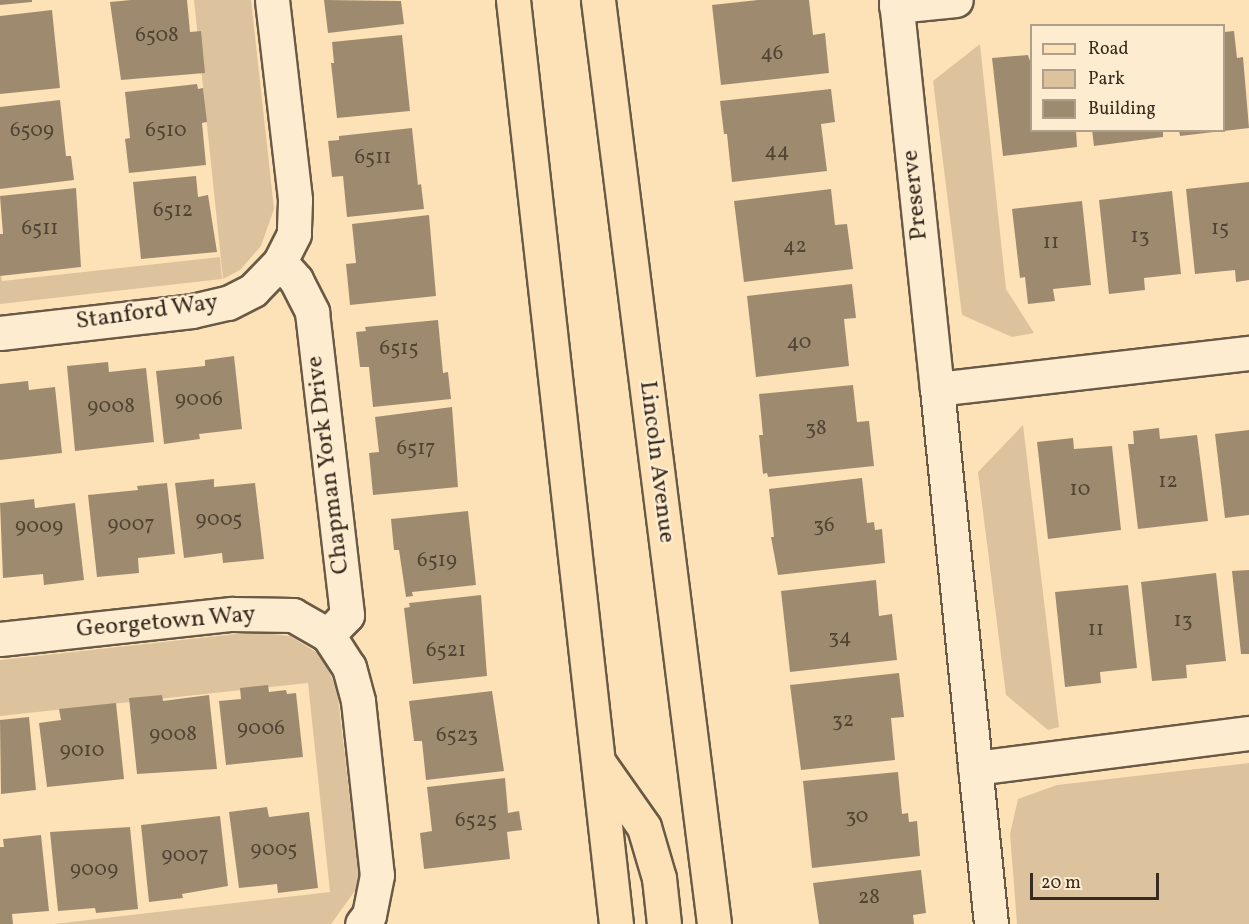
<!DOCTYPE html>
<html>
<head>
<meta charset="utf-8">
<style>
  body { margin:0 }
  #map { position:relative; width:1249px; height:924px; overflow:hidden; background:#fee2b7; font-family:Vollkorn,serif }
  div>[style] { position:absolute }
  .green>* { inset:0; background:#dcc39e }
  .building>* { inset:0; background:#9e8b6f }
  .roads { filter:drop-shadow(2px 0 #695a46) drop-shadow(-2px 0 #695a46) drop-shadow(0 2px #695a46) drop-shadow(0 -2px #695a46) }
  .minor>* { height:33px; margin:-16.5px; padding:0 16.5px; transform-origin:16.5px; border-radius:16.5px; background:#feecd0 }
  .major>* { height:33px; margin:-16.5px; padding:0 16.5px; transform-origin:16.5px; border-radius:16.5px; background:#fee2b7 }
  span { translate:-50% -50%; white-space:nowrap; text-align:center; line-height:1.15; -webkit-text-stroke:4.5px #feecd0; paint-order:stroke }
  .number-label { font-size:21px; color:#514434 }
  .number-label span { -webkit-text-stroke-width:0 }
  .street-label { font-size:24px; color:#372c21 }
  .legend { position:absolute; left:1030px; top:24px; width:195px; height:108px; box-sizing:border-box; background:#feecd0; border:2px solid #ae9f8a; margin:0; padding:8px 10px; list-style:none; font-size:18px; color:#372c21 }
  .legend li { display:flex; align-items:center; gap:12px; height:30px }
  .legend b { width:30px; border:2px solid #ae9f8a }
  .scale { position:absolute; left:1030px; top:873px; width:129px; height:27px; box-sizing:border-box; border:3px solid #372c21; border-top:0; padding-left:8px; font-size:18px; line-height:21px; white-space:nowrap; color:#372c21; -webkit-text-stroke:4px #feecd0; paint-order:stroke }
</style>
</head>
<body>
<div id="map">
  <div class="green">
    <div style="clip-path:polygon(194px 0,251px 0,274px 209px,261px 246px,240px 270px,223px 279px)"></div>
    <div style="clip-path:polygon(980px 44px,1006px 289px,1034px 333px,1012px 337px,962px 315px,933px 81px)"></div>
    <div style="clip-path:polygon(220px 257px,222px 279px,0 304px,0 268px,2px 281px)"></div>
    <div style="clip-path:polygon(1023px 425px,1059px 727px,1048px 730px,1006px 695px,978px 472px)"></div>
    <div style="clip-path:polygon(254px 632px,290px 636px,321px 655px,337px 689px,360px 884px,331px 924px,54px 924px,330px 892px,308px 683px,0 716px,0 660px)"></div>
    <div style="clip-path:polygon(1249px 763px,1249px 924px,1017px 924px,1010px 834px,1018px 799px,1057px 785px)"></div>
  </div>
  <div class="building">
    <div style="clip-path:polygon(0 0,32px 0,32px 2px,0 5px)"></div>
    <div style="clip-path:polygon(131px 0,187px 0,190px 32px,201px 31px,205px 73px,121px 80px,110px 2px)"></div>
    <div style="clip-path:polygon(324px 0,401px 1px,404px 24px,328px 33px)"></div>
    <div style="clip-path:polygon(758px 0,809px 0,813px 35px,825px 33px,829px 73px,721px 85px,712px 5px)"></div>
    <div style="clip-path:polygon(52px 10px,60px 88px,0 94px,0 16px)"></div>
    <div style="clip-path:polygon(1234px 31px,1237px 58px,1243px 57px,1249px 128px,1224px 131px,1224px 32px)"></div>
    <div style="clip-path:polygon(402px 35px,410px 111px,337px 118px,331px 63px,334px 63px,332px 42px)"></div>
    <div style="clip-path:polygon(1028px 55px,1032px 67px,1032px 130px,1076px 130px,1077px 147px,1003px 156px,992px 58px)"></div>
    <div style="clip-path:polygon(197px 84px,198px 89px,203px 88px,207px 122px,202px 123px,206px 165px,129px 173px,125px 139px,130px 138px,125px 92px)"></div>
    <div style="clip-path:polygon(831px 89px,835px 122px,821px 124px,827px 171px,732px 182px,727px 134px,724px 134px,720px 101px)"></div>
    <div style="clip-path:polygon(60px 100px,66px 156px,71px 156px,74px 180px,0 189px,0 107px)"></div>
    <div style="clip-path:polygon(412px 128px,418px 185px,421px 184px,424px 209px,347px 217px,343px 176px,332px 177px,328px 141px,339px 140px,339px 136px)"></div>
    <div style="clip-path:polygon(1092px 130px,1163px 130px,1163px 137px,1094px 146px)"></div>
    <div style="clip-path:polygon(1179px 130px,1214px 130px,1214px 132px,1180px 136px)"></div>
    <div style="clip-path:polygon(196px 176px,198px 197px,208px 195px,217px 252px,141px 259px,133px 182px)"></div>
    <div style="clip-path:polygon(1249px 182px,1249px 280px,1236px 282px,1235px 270px,1195px 274px,1186px 189px)"></div>
    <div style="clip-path:polygon(76px 188px,81px 267px,0 276px,0 234px,3px 234px,0 196px)"></div>
    <div style="clip-path:polygon(831px 189px,835px 225px,847px 224px,853px 269px,744px 282px,734px 201px)"></div>
    <div style="clip-path:polygon(1172px 191px,1181px 274px,1144px 278px,1145px 290px,1109px 294px,1099px 200px)"></div>
    <div style="clip-path:polygon(1082px 201px,1091px 285px,1053px 289px,1055px 301px,1028px 304px,1025px 277px,1020px 278px,1012px 209px)"></div>
    <div style="clip-path:polygon(429px 215px,436px 296px,350px 305px,346px 264px,356px 263px,352px 224px)"></div>
    <div style="clip-path:polygon(852px 284px,856px 318px,844px 319px,849px 366px,756px 377px,747px 296px)"></div>
    <div style="clip-path:polygon(438px 320px,443px 373px,448px 372px,451px 399px,373px 407px,369px 367px,360px 367px,356px 332px,366px 331px,365px 327px)"></div>
    <div style="clip-path:polygon(234px 356px,242px 429px,199px 434px,200px 439px,164px 444px,156px 371px,205px 366px,205px 360px)"></div>
    <div style="clip-path:polygon(108px 362px,109px 372px,146px 368px,154px 442px,75px 451px,67px 366px)"></div>
    <div style="clip-path:polygon(28px 381px,29px 390px,55px 387px,62px 453px,0 460px,0 384px)"></div>
    <div style="clip-path:polygon(853px 385px,857px 422px,869px 421px,874px 466px,768px 477px,767px 473px,763px 474px,759px 435px,763px 435px,759px 394px)"></div>
    <div style="clip-path:polygon(452px 407px,458px 487px,373px 495px,369px 453px,379px 452px,375px 417px)"></div>
    <div style="clip-path:polygon(1159px 428px,1160px 439px,1197px 435px,1208px 521px,1138px 529px,1128px 444px,1134px 444px,1133px 431px)"></div>
    <div style="clip-path:polygon(1249px 430px,1249px 515px,1225px 518px,1215px 434px)"></div>
    <div style="clip-path:polygon(1073px 438px,1074px 449px,1112px 446px,1121px 530px,1048px 539px,1037px 442px)"></div>
    <div style="clip-path:polygon(862px 478px,867px 523px,874px 522px,875px 530px,882px 529px,885px 563px,778px 575px,771px 537px,774px 537px,769px 489px)"></div>
    <div style="clip-path:polygon(214px 479px,214px 487px,255px 483px,264px 559px,223px 563px,222px 553px,184px 558px,175px 483px)"></div>
    <div style="clip-path:polygon(167px 483px,175px 554px,138px 558px,139px 573px,97px 577px,88px 495px,138px 490px,137px 486px)"></div>
    <div style="clip-path:polygon(34px 499px,35px 508px,75px 503px,84px 580px,44px 585px,43px 574px,3px 578px,0 503px)"></div>
    <div style="clip-path:polygon(468px 511px,476px 585px,412px 592px,413px 596px,406px 597px,399px 550px,394px 550px,391px 519px)"></div>
    <div style="clip-path:polygon(1249px 570px,1249px 654px,1241px 654px,1232px 571px)"></div>
    <div style="clip-path:polygon(1216px 573px,1226px 661px,1186px 665px,1187px 678px,1152px 681px,1141px 582px)"></div>
    <div style="clip-path:polygon(876px 580px,879px 616px,892px 614px,897px 660px,790px 672px,781px 591px)"></div>
    <div style="clip-path:polygon(1128px 585px,1137px 668px,1100px 672px,1101px 683px,1065px 687px,1055px 592px)"></div>
    <div style="clip-path:polygon(481px 595px,487px 676px,413px 684px,404px 608px,410px 607px,409px 603px)"></div>
    <div style="clip-path:polygon(899px 673px,904px 717px,891px 718px,895px 760px,801px 770px,790px 685px)"></div>
    <div style="clip-path:polygon(268px 685px,269px 692px,286px 690px,287px 694px,296px 693px,303px 757px,226px 765px,219px 701px,241px 699px,240px 688px)"></div>
    <div style="clip-path:polygon(492px 691px,504px 771px,426px 780px,422px 741px,414px 741px,409px 701px)"></div>
    <div style="clip-path:polygon(162px 695px,163px 701px,209px 695px,217px 769px,137px 774px,129px 698px)"></div>
    <div style="clip-path:polygon(116px 703px,124px 779px,47px 787px,39px 723px,61px 720px,59px 709px)"></div>
    <div style="clip-path:polygon(29px 717px,36px 790px,1px 794px,0 720px)"></div>
    <div style="clip-path:polygon(898px 772px,902px 814px,908px 813px,909px 822px,917px 821px,920px 856px,812px 868px,803px 781px)"></div>
    <div style="clip-path:polygon(505px 778px,508px 813px,519px 811px,522px 830px,507px 832px,510px 859px,424px 869px,420px 833px,432px 831px,427px 787px)"></div>
    <div style="clip-path:polygon(267px 807px,269px 817px,309px 812px,318px 888px,278px 893px,277px 884px,239px 888px,229px 812px)"></div>
    <div style="clip-path:polygon(220px 816px,228px 886px,182px 894px,183px 898px,149px 902px,141px 825px)"></div>
    <div style="clip-path:polygon(130px 827px,138px 909px,96px 913px,95px 908px,58px 911px,50px 832px)"></div>
    <div style="clip-path:polygon(41px 835px,49px 911px,12px 914px,13px 924px,0 924px,0 847px,4px 847px,3px 839px)"></div>
    <div style="clip-path:polygon(921px 870px,926px 913px,913px 915px,914px 924px,819px 924px,813px 883px)"></div>
  </div>
  <div class="roads">
    <div class="minor">
      <div style="left:272px;top:0;width:201px;rotate:83.4deg"></div>
      <div style="left:295px;top:200px;width:34px;rotate:92deg"></div>
      <div style="left:294px;top:234px;width:31px;rotate:117deg"></div>
      <div style="left:280px;top:262px;width:24px;rotate:48deg"></div>
      <div style="left:296px;top:280px;width:36px;rotate:63deg"></div>
      <div style="left:312px;top:312px;width:305px;rotate:83.4deg"></div>
      <div style="left:347px;top:615px;width:28px;rotate:134deg"></div>
      <div style="left:328px;top:635px;width:38px;rotate:57deg"></div>
      <div style="left:349px;top:667px;width:35px;rotate:75deg"></div>
      <div style="left:358px;top:701px;width:175px;rotate:83.8deg"></div>
      <div style="left:377px;top:875px;width:41px;rotate:101.3deg"></div>
      <div style="left:369px;top:915px;width:11px;rotate:128deg"></div>
      <div style="left:896px;top:0;width:391px;rotate:84deg"></div>
      <div style="left:896px;top:6px;width:60px;rotate:-5.7deg"></div>
      <div style="left:0;top:333px;width:193px;rotate:-6.5deg"></div>
      <div style="left:192px;top:311px;width:37px;rotate:-13deg"></div>
      <div style="left:228px;top:303px;width:28px;rotate:-27deg"></div>
      <div style="left:253px;top:290px;width:39px;rotate:-46deg"></div>
      <div style="left:0;top:639px;width:233px;rotate:-6.2deg"></div>
      <div style="left:232px;top:614px;width:61px;rotate:0.9deg"></div>
      <div style="left:293px;top:615px;width:40px;rotate:29.7deg"></div>
      <div style="left:975px;top:768px;width:276px;rotate:-7.3deg"></div>
      <div style="left:991px;top:924px;width:538px;rotate:-95.76deg"></div>
      <div style="left:937px;top:389px;width:314px;rotate:-6.6deg"></div>
    </div>
    <div class="major">
      <div style="left:513px;top:0;width:930px;rotate:83.64deg"></div>
      <div style="left:598px;top:0;width:931px;rotate:82.84deg"></div>
      <div style="left:599px;top:763px;width:78px;rotate:54.9deg"></div>
      <div style="left:644px;top:827px;width:53px;rotate:73.6deg"></div>
      <div style="left:659px;top:878px;width:46px;rotate:83.8deg"></div>
    </div>
  </div>
  <div class="number-label">
    <span style="left:157px;top:36px">6508</span>
    <span style="left:772px;top:54px">46</span>
    <span style="left:32px;top:131px">6509</span>
    <span style="left:166px;top:131px">6510</span>
    <span style="left:777px;top:152px">44</span>
    <span style="left:373px;top:158px">6511</span>
    <span style="left:173px;top:211px">6512</span>
    <span style="left:40px;top:229px">6511</span>
    <span style="left:1220px;top:229px">15</span>
    <span style="left:1140px;top:237px">13</span>
    <span style="left:1051px;top:243px">11</span>
    <span style="left:795px;top:247px">42</span>
    <span style="left:799px;top:343px">40</span>
    <span style="left:399px;top:349px">6515</span>
    <span style="left:199px;top:400px">9006</span>
    <span style="left:111px;top:407px">9008</span>
    <span style="left:816px;top:429px">38</span>
    <span style="left:416px;top:449px">6517</span>
    <span style="left:1168px;top:482px">12</span>
    <span style="left:1080px;top:490px">10</span>
    <span style="left:219px;top:520px">9005</span>
    <span style="left:131px;top:525px">9007</span>
    <span style="left:824px;top:526px">36</span>
    <span style="left:39px;top:527px">9009</span>
    <span style="left:437px;top:561px">6519</span>
    <span style="left:1183px;top:621px">13</span>
    <span style="left:1096px;top:630px">11</span>
    <span style="left:840px;top:638px">34</span>
    <span style="left:446px;top:651px">6521</span>
    <span style="left:843px;top:721px">32</span>
    <span style="left:261px;top:729px">9006</span>
    <span style="left:173px;top:735px">9008</span>
    <span style="left:457px;top:736px">6523</span>
    <span style="left:82px;top:751px">9010</span>
    <span style="left:857px;top:817px">30</span>
    <span style="left:476px;top:821px">6525</span>
    <span style="left:274px;top:850px">9005</span>
    <span style="left:185px;top:856px">9007</span>
    <span style="left:94px;top:870px">9009</span>
    <span style="left:869px;top:898px">28</span>
  </div>
  <div class="street-label">
    <span style="left:916px;top:195px;rotate:-96deg">Preserve</span>
    <span style="left:147px;top:313px;rotate:-8deg">Stanford Way</span>
    <span style="left:656px;top:462px;rotate:83deg">Lincoln Avenue</span>
    <span style="left:329px;top:465px;rotate:-97deg">Chapman York Drive</span>
    <span style="left:166px;top:623px;rotate:-5deg">Georgetown Way</span>
  </div>
  <ul class="legend">
  <li><b style="height:8px;background:#fee2b7"></b>Road</li>
  <li><b style="height:16px;background:#dcc39e"></b>Park</li>
  <li><b style="height:16px;background:#9e8b6f"></b>Building</li>
  </ul>
  <div class="scale">20 m</div>
</div>
</body>
</html>
